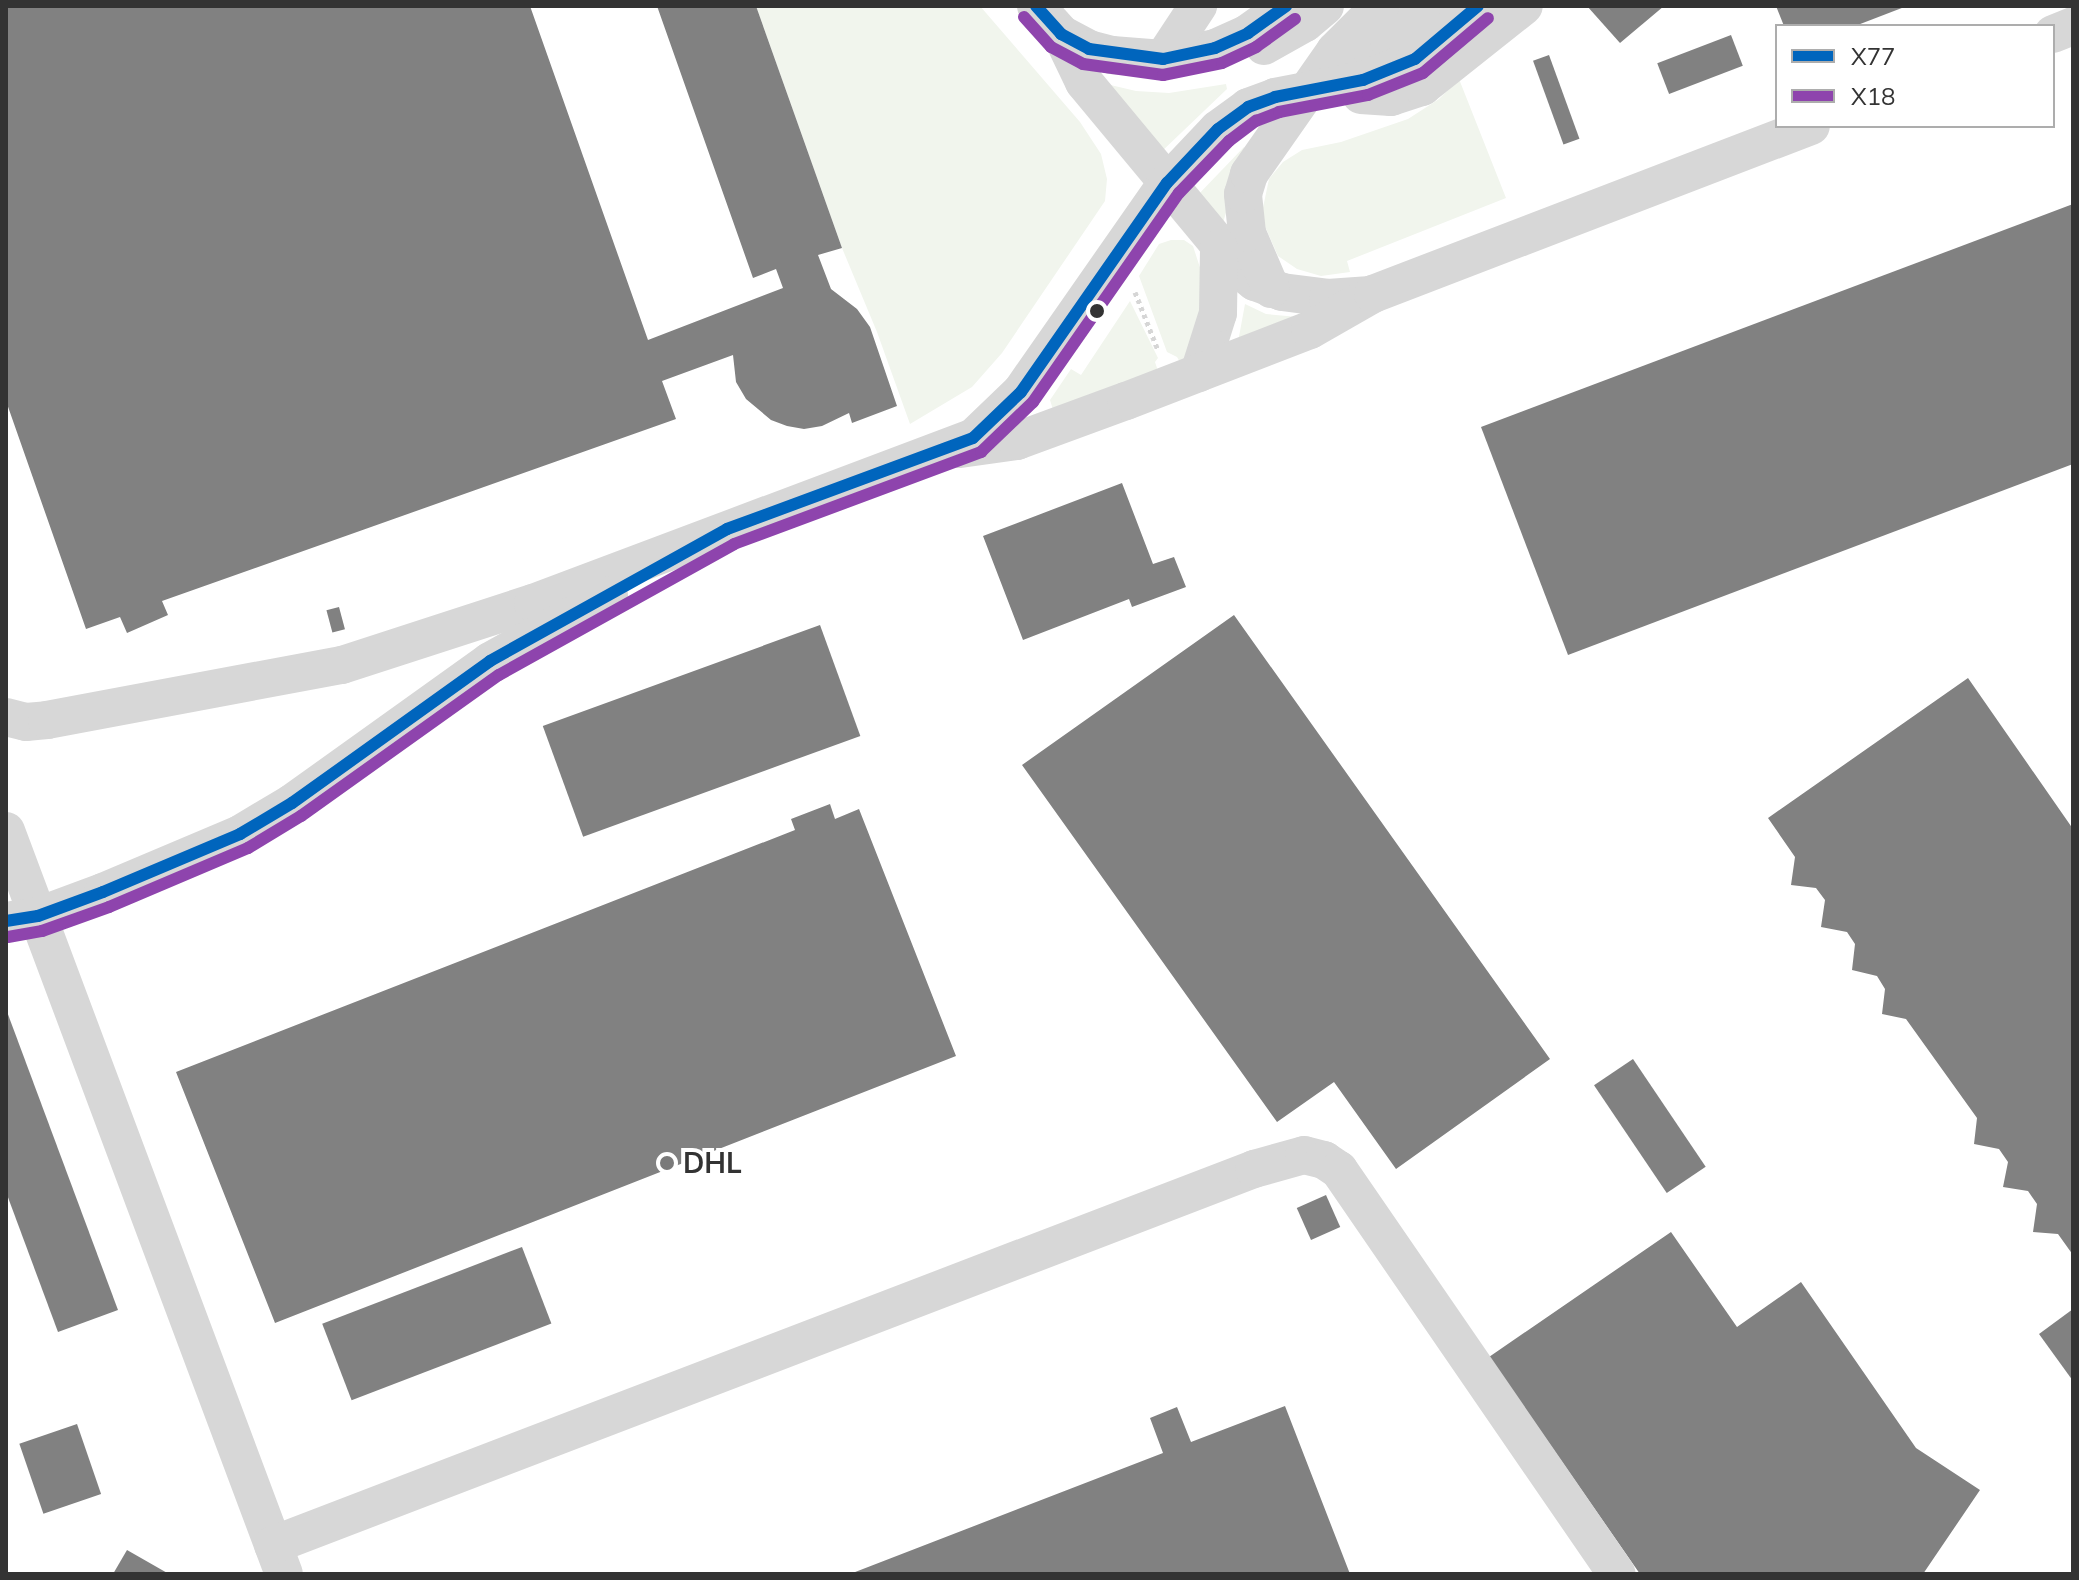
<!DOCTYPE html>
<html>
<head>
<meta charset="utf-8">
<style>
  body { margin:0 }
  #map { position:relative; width:2079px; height:1580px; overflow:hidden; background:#fff; font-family:Mulish,sans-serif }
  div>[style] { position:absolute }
  .green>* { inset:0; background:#f1f5ed }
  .building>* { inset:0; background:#818181; transform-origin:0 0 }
  .path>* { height:5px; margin-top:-2.5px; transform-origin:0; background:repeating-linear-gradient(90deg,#d6d6d6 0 4px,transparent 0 8px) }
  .minor>* { height:38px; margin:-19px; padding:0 19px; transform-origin:19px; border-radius:19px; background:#d7d7d7 }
  .bus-1>* { height:12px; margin:-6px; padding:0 6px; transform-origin:6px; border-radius:6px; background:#0065bd }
  .bus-2>* { height:12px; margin:-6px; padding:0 6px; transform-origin:6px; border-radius:6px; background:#8e44ad }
  .dots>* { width:22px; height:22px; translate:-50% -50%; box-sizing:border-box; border:4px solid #fff; border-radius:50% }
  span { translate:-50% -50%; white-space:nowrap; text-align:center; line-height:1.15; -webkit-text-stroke:8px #fff; paint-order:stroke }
  .poi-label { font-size:28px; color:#333; font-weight:700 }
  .left { translate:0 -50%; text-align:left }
  .frame { position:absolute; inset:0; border:8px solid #333; pointer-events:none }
  .legend { position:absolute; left:1775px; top:24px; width:280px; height:104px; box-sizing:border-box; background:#fff; border:2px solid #adadad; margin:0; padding:10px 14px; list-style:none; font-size:24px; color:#333 }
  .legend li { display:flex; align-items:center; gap:16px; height:40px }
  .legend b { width:40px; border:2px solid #adadad }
</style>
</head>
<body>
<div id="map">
  <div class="green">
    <div style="clip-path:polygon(756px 6px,980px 6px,1080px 122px,1101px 154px,1107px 179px,1105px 201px,1002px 353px,972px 387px,910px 424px,877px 332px,842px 248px)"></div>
    <div style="clip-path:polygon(1459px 79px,1506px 198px,1347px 261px,1350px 272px,1321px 276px,1297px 269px,1278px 256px,1261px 217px,1269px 179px,1283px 162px,1302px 150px,1341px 142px,1408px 119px,1439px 99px)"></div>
    <div style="clip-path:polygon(1102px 83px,1136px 91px,1169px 93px,1226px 84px,1227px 89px,1159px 154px)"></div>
    <div style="clip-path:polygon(1244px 147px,1245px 151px,1221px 229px,1195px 198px)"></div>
    <div style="clip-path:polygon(1171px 240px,1184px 240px,1193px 246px,1204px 280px,1196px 341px,1181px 364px,1177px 357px,1167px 352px,1139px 276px,1159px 244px)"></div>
    <div style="clip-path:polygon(1130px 301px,1158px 358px,1155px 362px,1159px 374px,1054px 413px,1050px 400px,1071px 369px,1081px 375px)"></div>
    <div style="clip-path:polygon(1245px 304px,1266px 314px,1298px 317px,1238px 342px)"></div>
  </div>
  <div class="building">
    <div style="clip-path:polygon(6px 6px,530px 6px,648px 340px,783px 288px,776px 269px,753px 278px,657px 6px,756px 6px,842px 248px,818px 255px,831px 289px,857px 309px,870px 327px,897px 406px,852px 423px,849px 413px,822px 426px,804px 429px,787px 426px,771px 420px,746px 399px,736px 382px,733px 355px,662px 381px,676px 419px,162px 601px,168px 615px,127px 633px,120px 617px,86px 629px,6px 401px)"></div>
    <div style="clip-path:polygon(1587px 6px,1664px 6px,1620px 43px)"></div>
    <div style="clip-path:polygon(1776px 6px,1907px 6px,1855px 26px,1784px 26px)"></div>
    <div style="left:1731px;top:35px;width:33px;height:79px;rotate:69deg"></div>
    <div style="left:1549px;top:55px;width:89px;height:17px;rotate:70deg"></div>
    <div style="clip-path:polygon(2073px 204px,2073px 464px,1568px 655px,1481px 427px)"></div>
    <div style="clip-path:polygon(1122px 483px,1153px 564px,1174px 557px,1186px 587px,1132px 607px,1129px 599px,1023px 640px,983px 536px)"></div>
    <div style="left:339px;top:607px;width:23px;height:13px;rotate:75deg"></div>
    <div style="clip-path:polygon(1234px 615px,1550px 1059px,1396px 1169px,1334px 1082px,1277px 1122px,1022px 765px)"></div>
    <div style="left:820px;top:625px;width:118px;height:295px;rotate:70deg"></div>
    <div style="clip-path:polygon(1968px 678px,2073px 829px,2073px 1255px,2058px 1234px,2033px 1232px,2037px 1204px,2028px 1191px,2003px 1187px,2008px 1162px,1999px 1149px,1974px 1144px,1977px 1118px,1906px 1019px,1882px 1014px,1885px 989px,1877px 976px,1852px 970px,1855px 944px,1847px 932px,1821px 927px,1825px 900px,1816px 888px,1791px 885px,1795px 857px,1768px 818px)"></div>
    <div style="clip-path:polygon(830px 804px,835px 819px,859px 809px,956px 1056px,275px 1323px,176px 1072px,795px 830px,791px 819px)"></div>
    <div style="clip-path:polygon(6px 1009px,118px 1310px,58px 1332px,6px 1192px)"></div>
    <div style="left:1633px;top:1059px;width:130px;height:47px;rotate:56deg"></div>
    <div style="left:1326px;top:1195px;width:35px;height:32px;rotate:66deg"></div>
    <div style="clip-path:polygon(1671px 1232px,1737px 1327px,1801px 1282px,1916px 1448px,1980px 1490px,1923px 1574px,1640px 1574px,1489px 1357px)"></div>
    <div style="left:522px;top:1247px;width:82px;height:214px;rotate:69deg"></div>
    <div style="clip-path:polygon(2073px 1309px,2073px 1381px,2039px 1334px)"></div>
    <div style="clip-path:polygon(1285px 1406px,1350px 1574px,850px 1574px,1163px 1453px,1150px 1418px,1177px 1407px,1191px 1442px)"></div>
    <div style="left:77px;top:1424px;width:74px;height:61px;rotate:71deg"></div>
    <div style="clip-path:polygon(127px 1550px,169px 1574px,113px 1574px)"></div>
  </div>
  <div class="path">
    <div style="left:1135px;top:292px;width:62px;rotate:68.4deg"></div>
    <div style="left:2070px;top:1572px;width:2px;rotate:63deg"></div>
  </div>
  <div class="minor">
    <div style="left:1036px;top:6px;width:38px;rotate:48deg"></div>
    <div style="left:1061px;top:34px;width:53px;rotate:64.4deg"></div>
    <div style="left:1084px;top:82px;width:244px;rotate:50.3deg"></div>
    <div style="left:1240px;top:270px;width:19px;rotate:39deg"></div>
    <div style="left:1255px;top:282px;width:29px;rotate:20deg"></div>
    <div style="left:1282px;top:292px;width:46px;rotate:7.4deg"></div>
    <div style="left:1328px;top:298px;width:39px;rotate:-4deg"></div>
    <div style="left:1061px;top:34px;width:32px;rotate:28deg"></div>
    <div style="left:1089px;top:49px;width:24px;rotate:15deg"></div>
    <div style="left:1112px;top:55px;width:51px;rotate:4.5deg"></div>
    <div style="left:1163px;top:59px;width:53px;rotate:-11.9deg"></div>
    <div style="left:1215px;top:48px;width:36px;rotate:-24deg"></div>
    <div style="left:1248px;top:33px;width:47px;rotate:-35.4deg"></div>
    <div style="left:2053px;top:34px;width:22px;rotate:-22deg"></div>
    <div style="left:1264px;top:46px;width:47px;rotate:-29.3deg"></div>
    <div style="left:1305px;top:23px;width:26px;rotate:-40deg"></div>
    <div style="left:1163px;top:59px;width:64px;rotate:-56.6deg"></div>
    <div style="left:1339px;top:70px;width:58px;rotate:-30.1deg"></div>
    <div style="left:1389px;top:41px;width:55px;rotate:-39.1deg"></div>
    <div style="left:1361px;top:95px;width:30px;rotate:4deg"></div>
    <div style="left:1391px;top:97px;width:33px;rotate:-18deg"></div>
    <div style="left:1422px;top:87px;width:130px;rotate:-38.5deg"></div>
    <div style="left:1271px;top:289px;width:61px;rotate:-113.2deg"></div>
    <div style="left:1247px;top:233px;width:39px;rotate:-96deg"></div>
    <div style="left:1243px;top:194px;width:21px;rotate:-73deg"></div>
    <div style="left:1249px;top:174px;width:150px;rotate:-55deg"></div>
    <div style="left:1335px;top:51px;width:64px;rotate:-45deg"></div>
    <div style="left:1199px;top:373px;width:63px;rotate:-72.4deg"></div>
    <div style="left:1218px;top:313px;width:65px;rotate:-89.1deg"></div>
    <div style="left:960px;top:449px;width:58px;rotate:-8deg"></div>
    <div style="left:1017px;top:441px;width:116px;rotate:-20.2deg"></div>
    <div style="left:1126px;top:401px;width:197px;rotate:-21.1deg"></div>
    <div style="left:1310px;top:330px;width:73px;rotate:-29.7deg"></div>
    <div style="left:1373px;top:294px;width:469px;rotate:-21deg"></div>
    <div style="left:6px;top:717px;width:21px;rotate:14deg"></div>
    <div style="left:26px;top:722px;width:21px;rotate:-5deg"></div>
    <div style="left:47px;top:720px;width:300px;rotate:-10.6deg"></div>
    <div style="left:342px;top:665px;width:201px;rotate:-18deg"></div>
    <div style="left:533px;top:603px;width:470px;rotate:-20.6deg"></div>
    <div style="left:973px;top:438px;width:66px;rotate:-43.8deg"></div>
    <div style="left:1021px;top:392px;width:255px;rotate:-55.1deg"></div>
    <div style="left:1167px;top:183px;width:74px;rotate:-46.6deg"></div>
    <div style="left:1218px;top:129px;width:37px;rotate:-36deg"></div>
    <div style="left:1248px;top:107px;width:29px;rotate:-20deg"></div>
    <div style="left:1275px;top:97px;width:90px;rotate:-10.9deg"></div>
    <div style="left:1363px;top:80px;width:56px;rotate:-22deg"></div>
    <div style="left:1415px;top:59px;width:82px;rotate:-40.1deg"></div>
    <div style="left:6px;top:831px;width:793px;rotate:69.49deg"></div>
    <div style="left:6px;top:921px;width:32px;rotate:-9deg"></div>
    <div style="left:38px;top:916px;width:69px;rotate:-20.3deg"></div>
    <div style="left:103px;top:892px;width:149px;rotate:-22.9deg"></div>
    <div style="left:240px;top:834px;width:61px;rotate:-30.8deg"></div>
    <div style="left:292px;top:803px;width:244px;rotate:-35.6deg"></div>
    <div style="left:490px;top:661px;width:136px;rotate:-29deg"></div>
    <div style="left:273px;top:1545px;width:1051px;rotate:-20.97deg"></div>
    <div style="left:1254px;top:1169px;width:52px;rotate:-15.6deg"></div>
    <div style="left:1304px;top:1155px;width:21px;rotate:14deg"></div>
    <div style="left:1324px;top:1160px;width:18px;rotate:34deg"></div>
    <div style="left:1339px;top:1170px;width:490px;rotate:55.5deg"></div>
  </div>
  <div class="bus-1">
    <div style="left:1036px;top:6px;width:38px;rotate:48deg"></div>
    <div style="left:1061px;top:34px;width:32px;rotate:28deg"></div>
    <div style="left:1089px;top:49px;width:75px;rotate:7.7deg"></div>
    <div style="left:1163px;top:59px;width:53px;rotate:-11.9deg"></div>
    <div style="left:1215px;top:48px;width:36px;rotate:-24deg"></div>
    <div style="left:1248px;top:33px;width:47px;rotate:-35.4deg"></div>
    <div style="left:6px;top:921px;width:32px;rotate:-9deg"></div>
    <div style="left:38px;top:916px;width:69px;rotate:-20.3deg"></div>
    <div style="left:103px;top:892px;width:149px;rotate:-22.9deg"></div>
    <div style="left:240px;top:834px;width:61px;rotate:-30.8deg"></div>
    <div style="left:292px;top:803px;width:244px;rotate:-35.6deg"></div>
    <div style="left:490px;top:661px;width:271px;rotate:-29.1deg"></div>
    <div style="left:727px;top:529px;width:262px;rotate:-20.3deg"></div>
    <div style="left:973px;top:438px;width:66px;rotate:-43.8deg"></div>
    <div style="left:1021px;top:392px;width:255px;rotate:-55.1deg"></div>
    <div style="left:1167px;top:183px;width:74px;rotate:-46.6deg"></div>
    <div style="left:1218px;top:129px;width:37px;rotate:-36deg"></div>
    <div style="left:1248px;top:107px;width:29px;rotate:-20deg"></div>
    <div style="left:1275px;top:97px;width:90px;rotate:-10.9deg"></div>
    <div style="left:1363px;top:80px;width:56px;rotate:-22deg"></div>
    <div style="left:1415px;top:59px;width:82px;rotate:-40.1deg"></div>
  </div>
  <div class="bus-2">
    <div style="left:1024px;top:17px;width:40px;rotate:48deg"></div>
    <div style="left:1051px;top:47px;width:36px;rotate:28deg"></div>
    <div style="left:1083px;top:64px;width:81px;rotate:7.8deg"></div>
    <div style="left:1163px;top:75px;width:60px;rotate:-11.5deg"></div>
    <div style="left:1222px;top:63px;width:38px;rotate:-25deg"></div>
    <div style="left:1256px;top:47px;width:48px;rotate:-35.7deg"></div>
    <div style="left:8px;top:937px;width:35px;rotate:-10deg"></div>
    <div style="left:42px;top:931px;width:71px;rotate:-19.7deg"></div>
    <div style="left:109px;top:907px;width:151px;rotate:-23deg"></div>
    <div style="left:248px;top:848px;width:62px;rotate:-31.1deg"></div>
    <div style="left:301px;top:816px;width:243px;rotate:-35.5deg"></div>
    <div style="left:499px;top:675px;width:269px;rotate:-29.1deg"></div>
    <div style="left:734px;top:544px;width:264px;rotate:-20.4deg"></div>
    <div style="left:981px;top:452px;width:72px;rotate:-43.9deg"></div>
    <div style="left:1033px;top:402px;width:255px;rotate:-55.1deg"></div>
    <div style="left:1179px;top:193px;width:72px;rotate:-46.1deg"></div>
    <div style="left:1229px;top:141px;width:34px;rotate:-37deg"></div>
    <div style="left:1256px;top:121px;width:25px;rotate:-21deg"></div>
    <div style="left:1279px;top:112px;width:91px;rotate:-10.8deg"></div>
    <div style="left:1368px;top:95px;width:59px;rotate:-21.8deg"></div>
    <div style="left:1423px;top:73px;width:85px;rotate:-40.2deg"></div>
  </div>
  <div class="dots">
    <div style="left:1097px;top:311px;background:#333"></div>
    <div style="left:667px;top:1163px;background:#7a7a7a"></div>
  </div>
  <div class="poi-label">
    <span class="left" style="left:683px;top:1163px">DHL</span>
  </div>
  <div class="frame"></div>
  <ul class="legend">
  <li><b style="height:10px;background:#0065bd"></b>X77</li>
  <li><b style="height:10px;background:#8e44ad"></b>X18</li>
  </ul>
</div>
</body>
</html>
